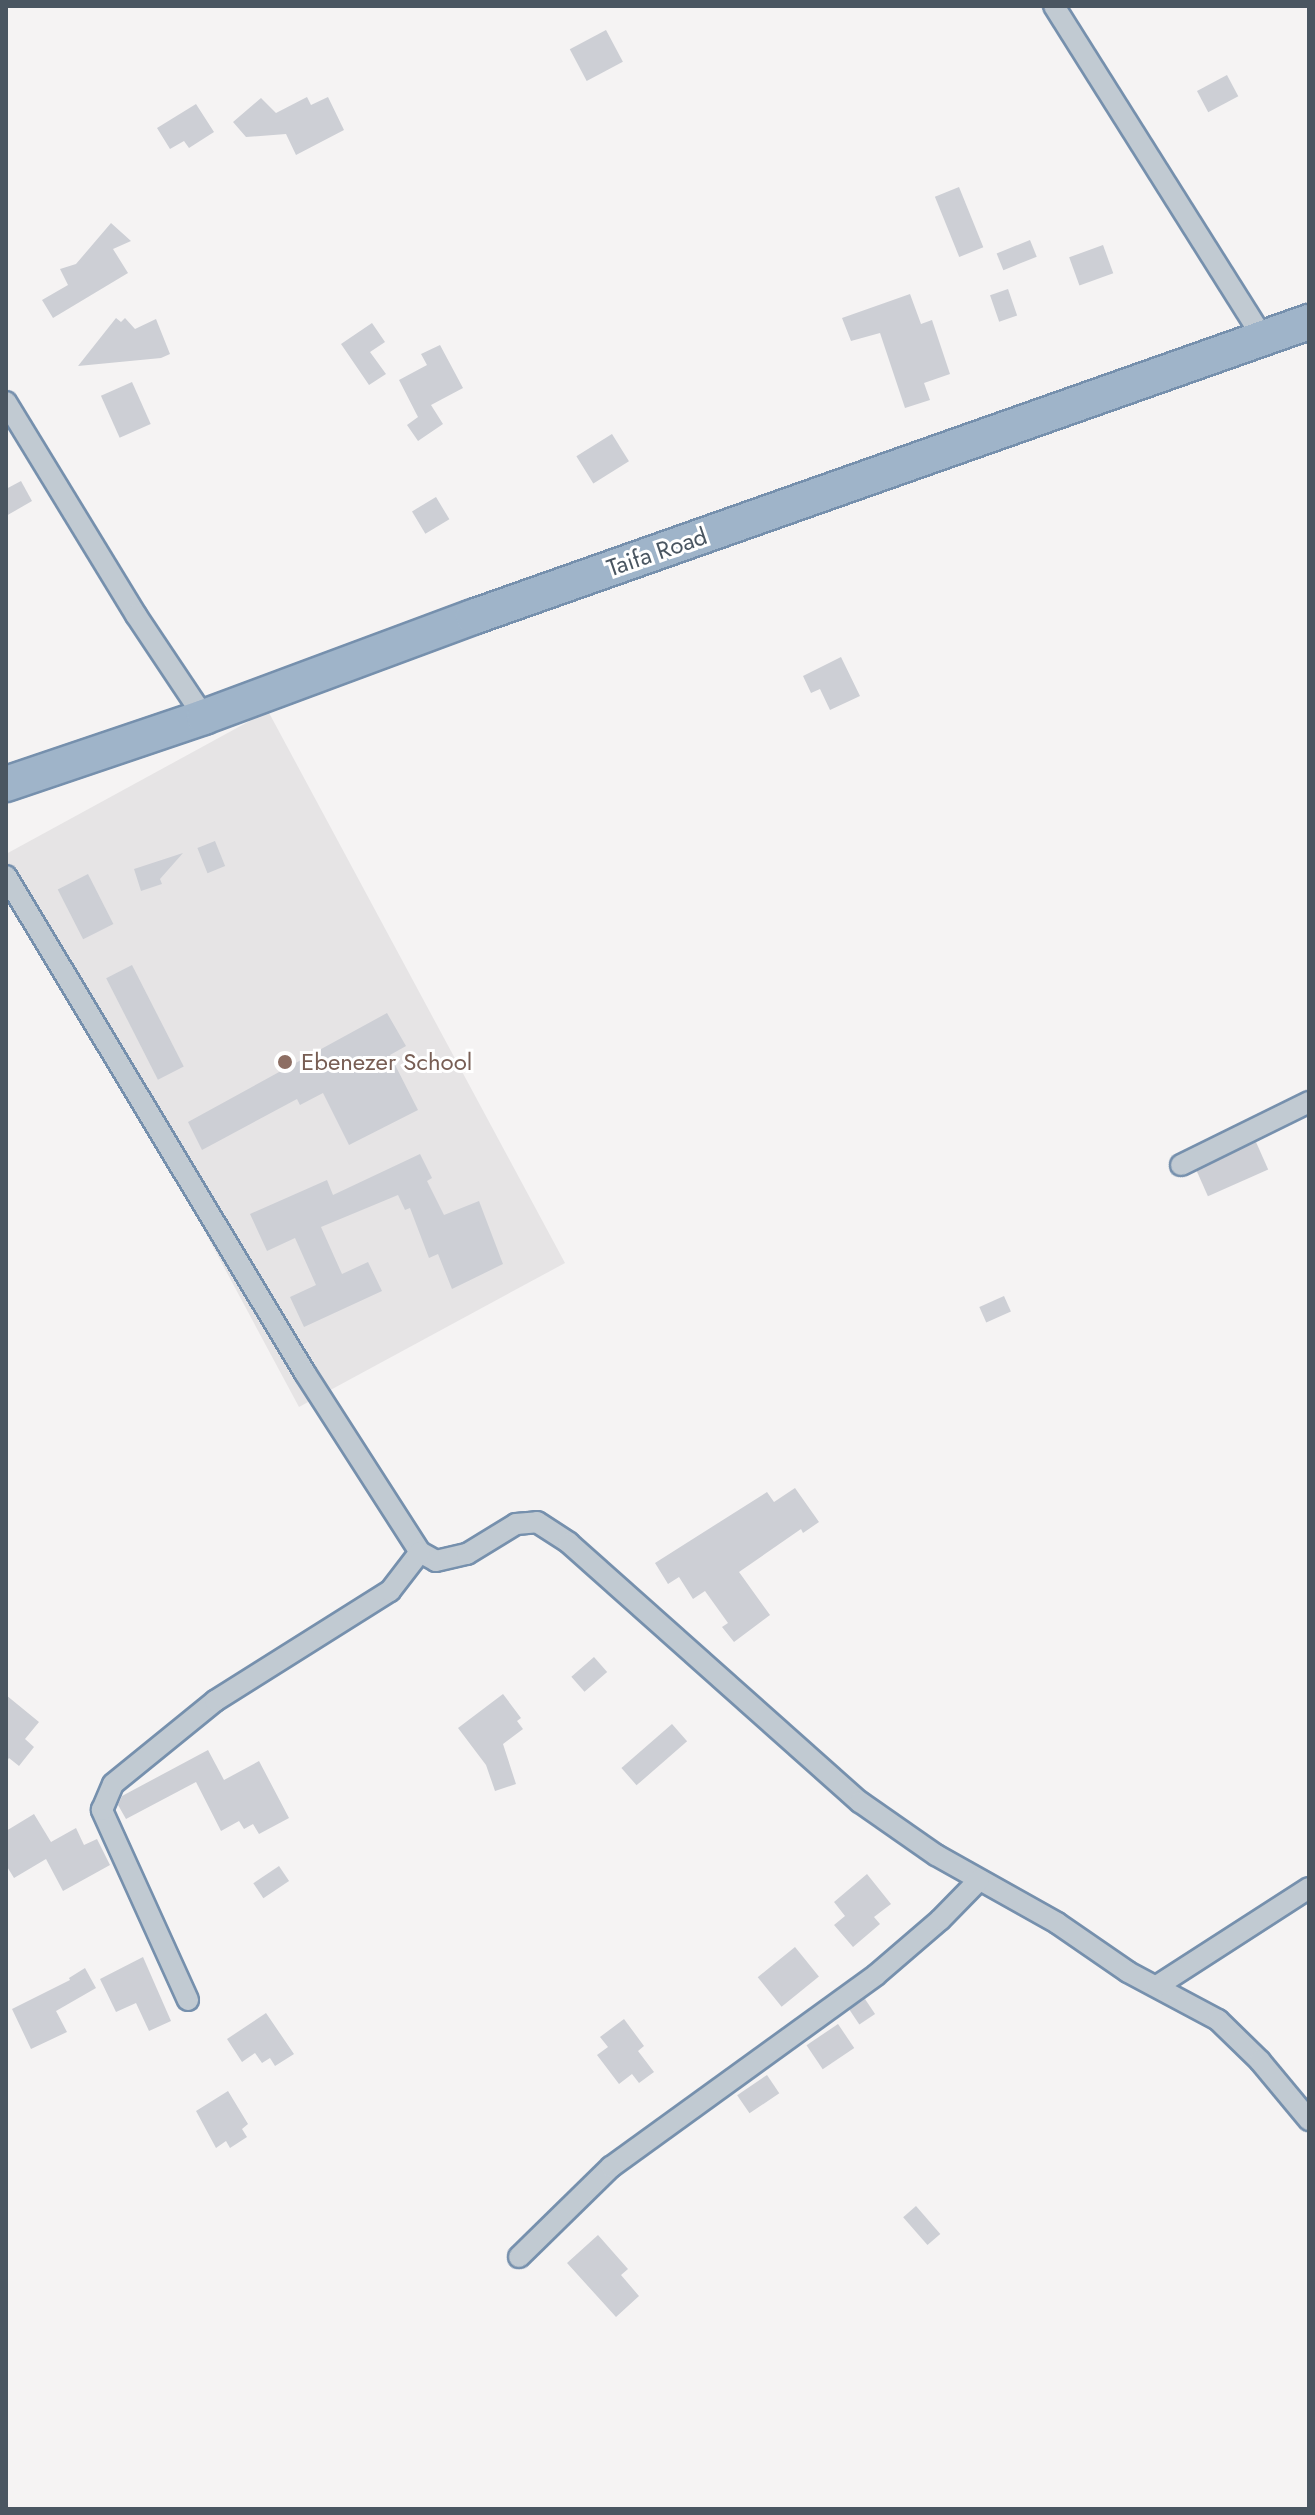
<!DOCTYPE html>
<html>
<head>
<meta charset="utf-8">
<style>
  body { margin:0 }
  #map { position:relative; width:1315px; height:2515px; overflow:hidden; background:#f5f3f3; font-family:Jost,sans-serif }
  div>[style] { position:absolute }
  .education>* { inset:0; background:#e6e4e5 }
  .building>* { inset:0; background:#cdcfd5; transform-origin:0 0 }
  .roads { filter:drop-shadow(2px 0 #7690ad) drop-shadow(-2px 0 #7690ad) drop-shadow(0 2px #7690ad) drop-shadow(0 -2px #7690ad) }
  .minor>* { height:20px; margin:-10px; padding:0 10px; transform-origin:10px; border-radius:10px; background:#c1cad2 }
  .trunk>* { height:34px; margin:-17px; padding:0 17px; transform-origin:17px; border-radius:17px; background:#9fb4c9 }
  .dots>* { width:22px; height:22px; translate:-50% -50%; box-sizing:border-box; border:4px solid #fff; border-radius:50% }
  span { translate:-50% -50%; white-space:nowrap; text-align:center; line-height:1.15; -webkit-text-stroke:6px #fff; paint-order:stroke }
  .street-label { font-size:24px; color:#4a5661 }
  .education-label { font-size:24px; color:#785e54 }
  .left { translate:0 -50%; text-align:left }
  .frame { position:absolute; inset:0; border:8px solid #4a5661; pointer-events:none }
</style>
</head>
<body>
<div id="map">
  <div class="education">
    <div style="clip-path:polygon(268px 711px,565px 1263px,299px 1407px,6px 861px,6px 854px)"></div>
  </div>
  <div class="building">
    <div style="left:606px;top:30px;width:36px;height:41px;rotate:62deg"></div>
    <div style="left:1227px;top:75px;width:24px;height:34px;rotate:62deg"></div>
    <div style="clip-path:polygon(307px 97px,311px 105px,328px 97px,344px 130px,296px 155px,286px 134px,246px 137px,233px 122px,261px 98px,276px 113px)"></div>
    <div style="clip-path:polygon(196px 104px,214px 132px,189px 148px,184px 141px,170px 149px,157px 128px)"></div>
    <div style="left:959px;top:187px;width:65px;height:26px;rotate:68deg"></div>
    <div style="clip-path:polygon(111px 223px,131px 241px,113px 249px,128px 273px,53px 318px,42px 300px,68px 285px,60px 269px,76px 264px)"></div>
    <div style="left:1030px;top:240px;width:18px;height:36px;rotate:68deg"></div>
    <div style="left:1103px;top:245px;width:30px;height:36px;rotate:70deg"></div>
    <div style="left:1008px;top:289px;width:28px;height:19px;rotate:71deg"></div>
    <div style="clip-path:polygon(910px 294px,921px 324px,932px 320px,950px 374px,924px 383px,930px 400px,905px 408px,880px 333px,851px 341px,842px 318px)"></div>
    <div style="clip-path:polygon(116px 318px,121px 322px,125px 318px,135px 329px,156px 319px,170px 354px,161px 358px,78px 366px)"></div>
    <div style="clip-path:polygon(372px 323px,385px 342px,370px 352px,386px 374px,369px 385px,341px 344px)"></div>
    <div style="clip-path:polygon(440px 345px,463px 388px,431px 405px,443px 424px,418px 441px,407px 425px,418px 417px,399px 380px,427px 365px,421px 354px)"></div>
    <div style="left:132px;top:382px;width:46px;height:34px;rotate:66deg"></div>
    <div style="left:612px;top:434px;width:32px;height:42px;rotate:58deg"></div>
    <div style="clip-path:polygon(21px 481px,32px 501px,6px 516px,6px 489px)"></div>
    <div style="left:436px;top:497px;width:26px;height:28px;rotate:59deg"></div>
    <div style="clip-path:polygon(841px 657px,860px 696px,830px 710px,820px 689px,811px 693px,803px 676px)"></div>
    <div style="left:215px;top:841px;width:27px;height:19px;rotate:68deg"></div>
    <div style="clip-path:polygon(183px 853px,160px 879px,162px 884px,141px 891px,134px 869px)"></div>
    <div style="left:88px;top:874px;width:56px;height:34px;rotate:63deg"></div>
    <div style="left:132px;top:965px;width:114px;height:29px;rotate:63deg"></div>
    <div style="clip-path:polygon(387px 1013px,406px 1046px,390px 1055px,418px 1110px,349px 1145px,323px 1093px,300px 1105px,297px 1099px,202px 1150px,188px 1122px)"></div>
    <div style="left:1256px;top:1142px;width:30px;height:66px;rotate:66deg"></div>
    <div style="clip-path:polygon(420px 1154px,432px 1178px,427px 1181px,444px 1215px,479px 1201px,503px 1264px,452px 1289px,438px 1254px,429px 1258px,410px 1208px,405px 1210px,398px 1195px,321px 1227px,342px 1274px,368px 1262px,382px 1291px,304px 1327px,290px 1297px,316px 1285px,295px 1238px,267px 1251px,250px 1214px,327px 1180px,333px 1195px)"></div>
    <div style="left:1004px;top:1296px;width:17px;height:27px;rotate:66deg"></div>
    <div style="clip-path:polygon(795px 1488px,819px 1522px,803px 1533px,801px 1529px,739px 1572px,770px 1615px,734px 1642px,722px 1627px,728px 1623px,705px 1591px,693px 1599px,679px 1577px,668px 1584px,655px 1563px,767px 1492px,774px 1502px)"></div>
    <div style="left:594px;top:1657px;width:20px;height:30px;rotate:49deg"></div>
    <div style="clip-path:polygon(503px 1694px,521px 1718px,517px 1721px,523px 1729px,503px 1744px,516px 1784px,495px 1791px,486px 1765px,458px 1728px)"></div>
    <div style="clip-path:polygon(6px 1695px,39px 1722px,25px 1739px,34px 1747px,19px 1766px,9px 1758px,6px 1762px)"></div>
    <div style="left:672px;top:1724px;width:23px;height:67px;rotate:49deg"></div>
    <div style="clip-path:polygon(208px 1750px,224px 1780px,259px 1761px,289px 1818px,259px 1834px,253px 1824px,244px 1829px,239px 1821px,221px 1831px,196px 1782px,126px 1819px,118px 1805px,122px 1796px)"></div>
    <div style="clip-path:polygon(34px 1814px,51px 1842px,76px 1828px,84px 1845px,97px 1839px,110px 1865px,63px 1891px,46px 1859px,14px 1878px,6px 1865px,6px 1831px)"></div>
    <div style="left:279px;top:1866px;width:18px;height:31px;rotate:56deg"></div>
    <div style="clip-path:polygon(867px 1874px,891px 1904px,874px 1917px,880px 1924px,853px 1947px,834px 1925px,845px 1916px,834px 1902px)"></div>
    <div style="left:795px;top:1947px;width:38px;height:48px;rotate:51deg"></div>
    <div style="clip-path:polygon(143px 1957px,171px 2021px,149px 2031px,136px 2003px,116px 2012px,100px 1979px)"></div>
    <div style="clip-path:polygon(85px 1968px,96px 1988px,56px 2011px,67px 2032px,31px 2049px,12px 2009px,70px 1980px,69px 1978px)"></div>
    <div style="left:865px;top:1999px;width:18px;height:19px;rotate:56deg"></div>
    <div style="clip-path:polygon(266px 2013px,294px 2054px,275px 2066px,270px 2058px,262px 2063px,255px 2053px,242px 2062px,227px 2039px)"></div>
    <div style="clip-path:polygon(624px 2019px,644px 2046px,638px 2051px,654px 2072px,639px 2083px,632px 2074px,619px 2084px,597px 2055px,608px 2047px,600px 2037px)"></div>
    <div style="left:838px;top:2024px;width:29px;height:38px;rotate:56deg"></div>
    <div style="left:767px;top:2075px;width:22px;height:36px;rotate:56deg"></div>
    <div style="clip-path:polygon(228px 2091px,248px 2124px,242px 2129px,247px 2137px,230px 2148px,226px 2141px,216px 2148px,196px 2111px)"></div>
    <div style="left:916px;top:2206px;width:37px;height:17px;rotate:49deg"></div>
    <div style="clip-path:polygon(598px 2235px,628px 2269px,621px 2275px,639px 2296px,616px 2317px,567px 2263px)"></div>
  </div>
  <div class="roads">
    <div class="minor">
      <div style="left:1054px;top:6px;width:392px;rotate:57.8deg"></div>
      <div style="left:6px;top:402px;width:250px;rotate:58.6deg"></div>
      <div style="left:136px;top:615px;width:123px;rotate:56.3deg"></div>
      <div style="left:6px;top:876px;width:580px;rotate:58.97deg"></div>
      <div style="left:305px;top:1373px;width:213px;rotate:57.3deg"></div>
      <div style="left:420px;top:1552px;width:18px;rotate:29deg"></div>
      <div style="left:436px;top:1561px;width:32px;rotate:-13deg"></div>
      <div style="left:467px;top:1554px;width:57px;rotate:-31.5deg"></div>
      <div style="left:516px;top:1524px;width:21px;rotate:-5deg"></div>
      <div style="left:537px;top:1522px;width:38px;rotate:33deg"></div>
      <div style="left:569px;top:1543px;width:390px;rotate:41.7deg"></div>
      <div style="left:860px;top:1802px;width:93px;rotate:34.9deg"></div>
      <div style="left:936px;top:1855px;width:139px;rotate:29.3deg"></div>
      <div style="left:1057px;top:1923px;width:86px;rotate:34.6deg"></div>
      <div style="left:1128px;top:1972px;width:102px;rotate:28.1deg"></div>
      <div style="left:1218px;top:2020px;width:59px;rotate:44.3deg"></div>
      <div style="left:1260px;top:2061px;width:77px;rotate:50.3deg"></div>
      <div style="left:1181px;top:1165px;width:143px;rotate:-26.2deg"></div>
      <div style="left:1157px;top:1986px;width:181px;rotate:-32.8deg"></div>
      <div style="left:188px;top:2000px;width:209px;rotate:-114.4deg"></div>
      <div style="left:102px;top:1810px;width:28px;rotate:-67deg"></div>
      <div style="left:113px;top:1784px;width:132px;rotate:-39.1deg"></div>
      <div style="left:215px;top:1701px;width:207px;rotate:-32.2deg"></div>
      <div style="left:390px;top:1591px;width:49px;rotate:-52.4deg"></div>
      <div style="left:519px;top:2257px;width:129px;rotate:-44.4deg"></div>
      <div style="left:611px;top:2167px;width:327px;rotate:-35.9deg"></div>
      <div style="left:876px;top:1975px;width:84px;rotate:-40.7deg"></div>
      <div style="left:940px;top:1920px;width:56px;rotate:-45.7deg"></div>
    </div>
    <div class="trunk">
      <div style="left:6px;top:784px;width:209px;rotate:-18.7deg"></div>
      <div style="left:204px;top:717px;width:287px;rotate:-20.4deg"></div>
      <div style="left:473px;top:617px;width:887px;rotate:-19.44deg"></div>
    </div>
  </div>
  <div class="dots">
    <div style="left:285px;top:1062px;background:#8d6e63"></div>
  </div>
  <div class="street-label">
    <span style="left:657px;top:552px;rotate:-19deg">Taifa Road</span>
  </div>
  <div class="education-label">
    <span class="left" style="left:301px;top:1062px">Ebenezer School</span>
  </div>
  <div class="frame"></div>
</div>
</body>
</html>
